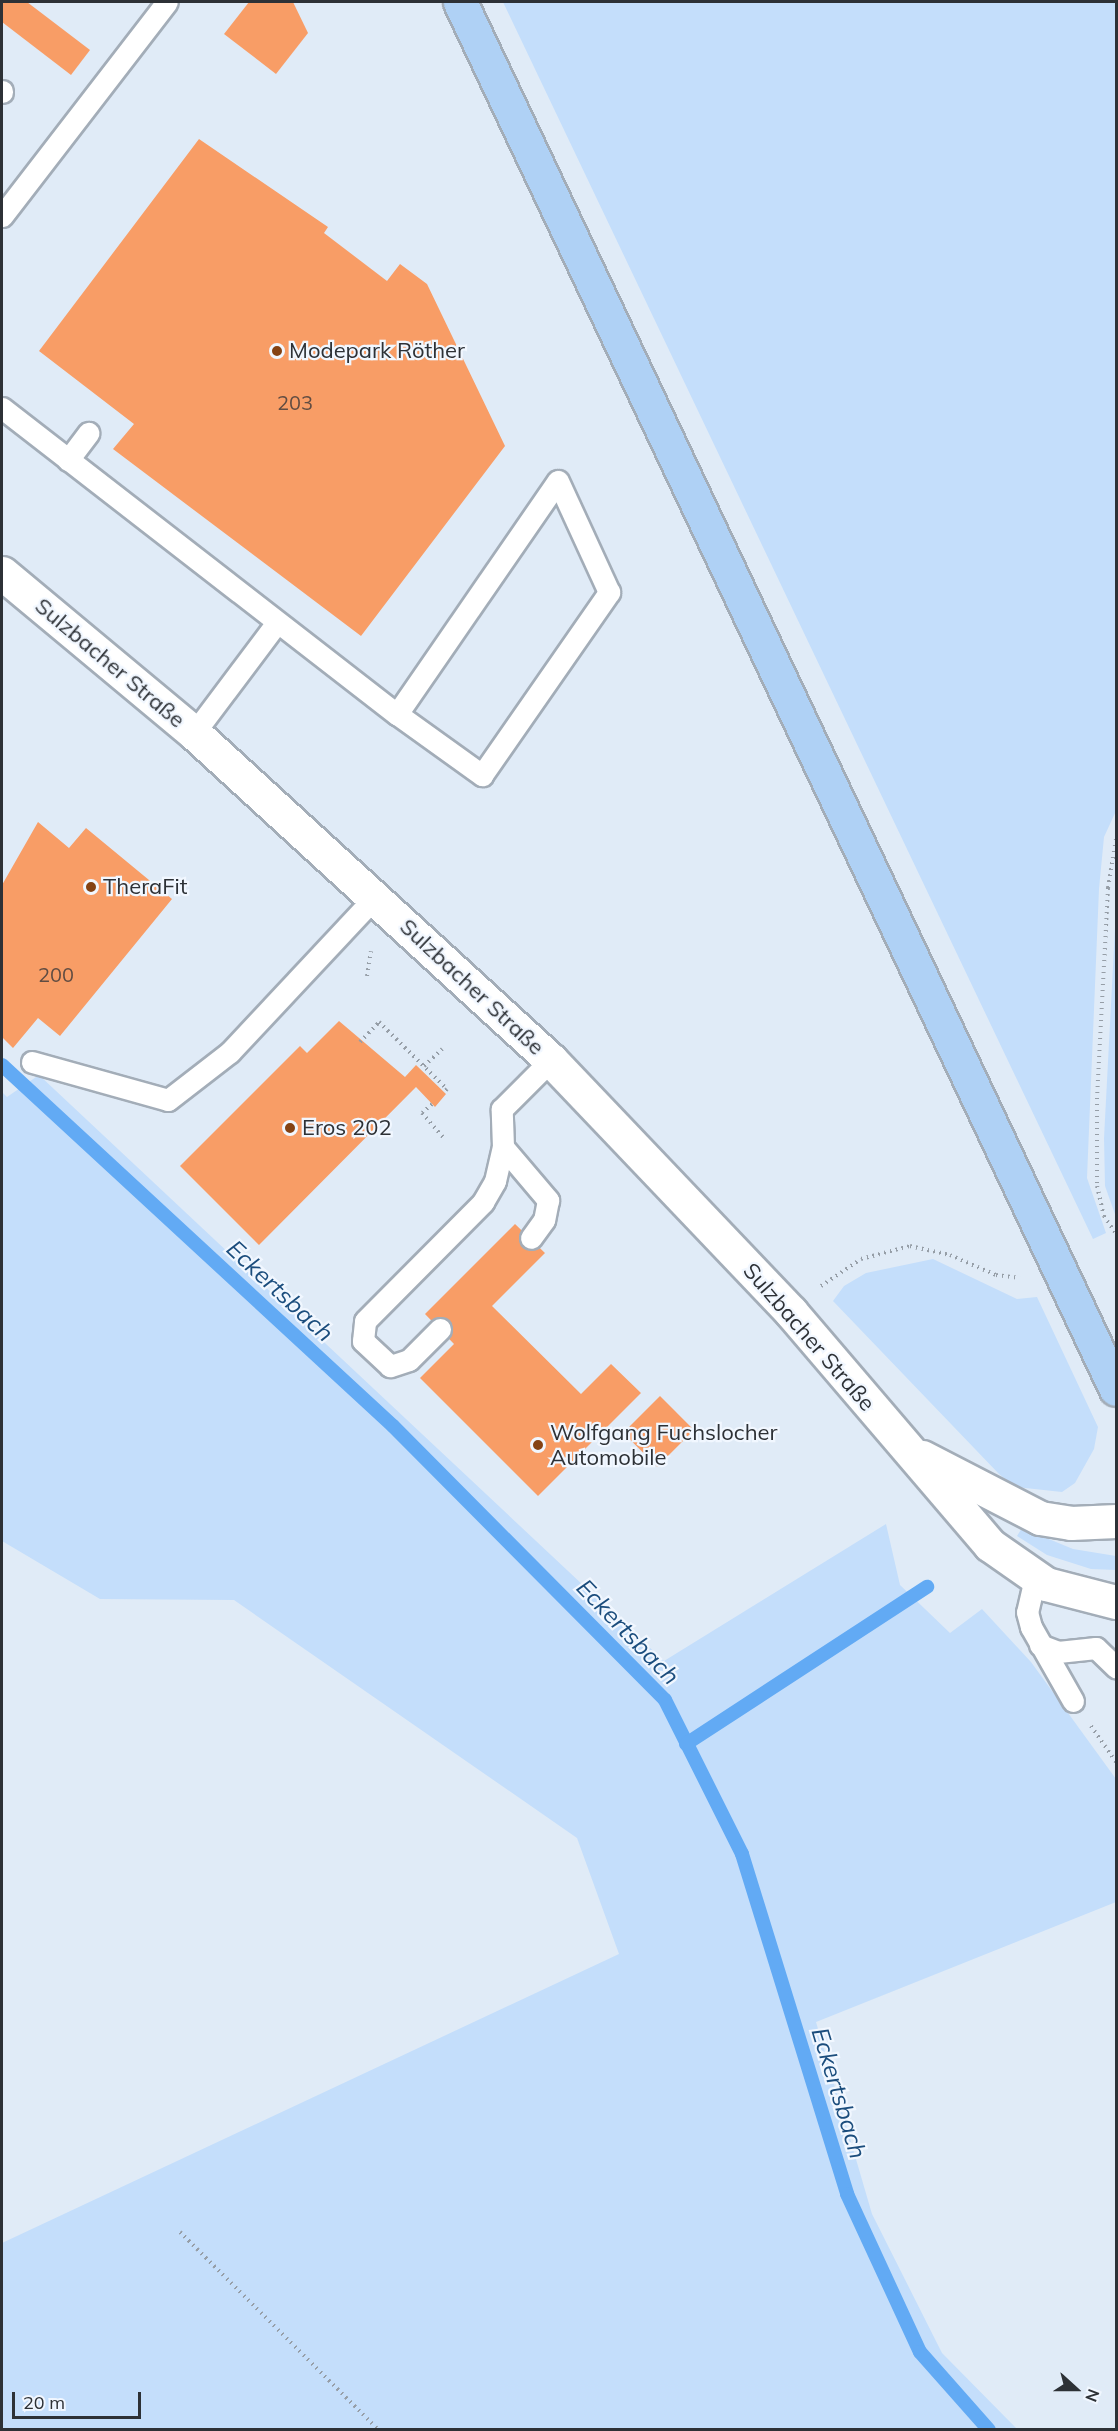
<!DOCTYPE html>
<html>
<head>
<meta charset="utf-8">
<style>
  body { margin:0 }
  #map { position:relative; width:1118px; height:2431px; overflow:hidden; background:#e0ebf7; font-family:Mulish,sans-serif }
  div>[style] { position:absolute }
  .green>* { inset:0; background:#c4defb }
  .stream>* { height:14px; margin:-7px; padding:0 7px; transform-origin:7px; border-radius:7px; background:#62aaf4 }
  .building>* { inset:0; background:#f89d66; transform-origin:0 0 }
  .path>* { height:4px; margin-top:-2px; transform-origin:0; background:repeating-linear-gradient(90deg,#969ea7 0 1.5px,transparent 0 6px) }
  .roads { filter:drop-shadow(2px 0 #a3adb8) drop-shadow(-2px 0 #a3adb8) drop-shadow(0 2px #a3adb8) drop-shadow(0 -2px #a3adb8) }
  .service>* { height:21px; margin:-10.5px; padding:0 10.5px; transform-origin:10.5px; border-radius:10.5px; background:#fff }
  .tertiary>* { height:33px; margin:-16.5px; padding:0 16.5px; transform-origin:16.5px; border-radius:16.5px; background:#fff }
  .primary>* { height:33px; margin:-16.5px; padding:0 16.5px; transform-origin:16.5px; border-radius:16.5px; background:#afd1f5 }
  .dots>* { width:16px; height:16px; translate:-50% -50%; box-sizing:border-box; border:3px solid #f1f7ff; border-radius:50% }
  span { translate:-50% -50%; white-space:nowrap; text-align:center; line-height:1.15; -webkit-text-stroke:4.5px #f1f7ff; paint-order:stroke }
  .number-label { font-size:20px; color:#604c42 }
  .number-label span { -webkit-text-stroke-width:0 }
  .poi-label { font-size:22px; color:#2d3136 }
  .left { translate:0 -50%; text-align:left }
  .street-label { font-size:22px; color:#2d3136 }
  .water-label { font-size:24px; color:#1b4d7d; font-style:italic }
  .frame { position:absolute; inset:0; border:3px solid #2d3136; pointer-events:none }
  .north { position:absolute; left:1046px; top:2359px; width:60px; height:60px; -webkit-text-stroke:4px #f1f7ff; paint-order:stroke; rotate:111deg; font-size:16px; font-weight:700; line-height:24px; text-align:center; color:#2d3136 }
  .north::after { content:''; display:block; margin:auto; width:21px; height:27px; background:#2d3136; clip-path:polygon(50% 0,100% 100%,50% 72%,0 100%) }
  .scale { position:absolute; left:12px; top:2392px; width:129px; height:27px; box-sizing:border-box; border:3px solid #2d3136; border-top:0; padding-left:8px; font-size:18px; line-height:21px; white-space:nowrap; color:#2d3136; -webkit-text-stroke:4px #f1f7ff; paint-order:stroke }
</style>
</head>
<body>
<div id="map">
  <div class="green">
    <div style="clip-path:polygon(503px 2px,1116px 2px,1116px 811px,1104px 837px,1099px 889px,1087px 1178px,1106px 1233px,1093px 1239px)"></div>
    <div style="clip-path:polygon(1116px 909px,1116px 1217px,1105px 1186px,1104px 1138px)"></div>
    <div style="clip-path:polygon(39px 1075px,664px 1661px,886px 1524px,900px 1585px,950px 1633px,982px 1609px,1031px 1662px,1116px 1779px,1116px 1902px,816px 2022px,872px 2214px,942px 2353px,1017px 2429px,2px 2429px,2px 2243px,619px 1954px,577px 1838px,234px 1600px,100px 1599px,2px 1541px,2px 1092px,7px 1097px)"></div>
    <div style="clip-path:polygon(933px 1259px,1017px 1299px,1037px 1297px,1098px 1427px,1094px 1449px,1075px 1483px,1062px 1492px,1015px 1487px,999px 1474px,833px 1301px,844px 1286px,866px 1273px)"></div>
    <div style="clip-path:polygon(1022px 1528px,1073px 1549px,1116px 1556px,1116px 1570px,1091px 1569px,1047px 1555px,1017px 1536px)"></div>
  </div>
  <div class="stream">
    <div style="left:2px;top:1065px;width:532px;rotate:42.72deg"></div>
    <div style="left:393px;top:1426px;width:386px;rotate:45.2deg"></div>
    <div style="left:665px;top:1700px;width:172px;rotate:63.4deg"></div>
    <div style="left:742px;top:1854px;width:356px;rotate:72.8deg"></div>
    <div style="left:847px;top:2194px;width:174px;rotate:65.2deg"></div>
    <div style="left:920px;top:2352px;width:104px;rotate:48.5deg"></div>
    <div style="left:686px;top:1744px;width:288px;rotate:-33.1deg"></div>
  </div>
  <div class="building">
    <div style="clip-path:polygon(2px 2px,27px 2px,90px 50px,71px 75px,2px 22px)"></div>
    <div style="clip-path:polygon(249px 2px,293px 2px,308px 33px,276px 74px,224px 34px)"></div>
    <div style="clip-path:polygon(199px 139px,328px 227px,324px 233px,387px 281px,400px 264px,427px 284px,505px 446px,361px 636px,113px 449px,134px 424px,39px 351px)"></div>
    <div style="clip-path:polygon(38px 822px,69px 848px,86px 828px,172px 899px,60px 1036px,38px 1018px,13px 1048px,2px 1037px,2px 885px)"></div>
    <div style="clip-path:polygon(339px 1021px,405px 1077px,416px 1065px,446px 1094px,435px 1107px,416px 1087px,259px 1245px,180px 1166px,300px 1046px,307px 1053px)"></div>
    <div style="clip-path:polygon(515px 1224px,545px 1253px,492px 1306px,581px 1394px,611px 1364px,641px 1393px,538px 1496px,420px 1378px,454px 1344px,425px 1314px)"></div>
    <div style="left:660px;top:1396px;width:48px;height:52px;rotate:45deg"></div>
  </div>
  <div class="path">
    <div style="left:1116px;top:839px;width:50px;rotate:99.3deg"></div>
    <div style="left:1108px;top:888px;width:210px;rotate:93deg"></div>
    <div style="left:1097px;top:1098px;width:88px;rotate:90deg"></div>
    <div style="left:1097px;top:1186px;width:31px;rotate:77deg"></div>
    <div style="left:1104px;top:1216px;width:22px;rotate:56deg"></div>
    <div style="left:367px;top:976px;width:25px;rotate:-81deg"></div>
    <div style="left:360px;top:1042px;width:28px;rotate:-46deg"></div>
    <div style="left:379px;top:1022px;width:95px;rotate:44.6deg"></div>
    <div style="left:447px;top:1089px;width:4px;rotate:135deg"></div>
    <div style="left:424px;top:1066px;width:25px;rotate:-43deg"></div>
    <div style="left:432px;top:1104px;width:13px;rotate:138deg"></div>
    <div style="left:422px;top:1113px;width:35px;rotate:49deg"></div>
    <div style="left:821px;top:1286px;width:48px;rotate:-34deg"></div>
    <div style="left:861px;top:1259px;width:51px;rotate:-14.9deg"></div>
    <div style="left:910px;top:1246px;width:41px;rotate:12.7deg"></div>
    <div style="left:950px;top:1255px;width:50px;rotate:23.5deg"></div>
    <div style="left:996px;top:1275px;width:24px;rotate:7deg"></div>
    <div style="left:1091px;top:1726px;width:44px;rotate:55.2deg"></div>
    <div style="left:180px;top:2232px;width:281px;rotate:44.9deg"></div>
  </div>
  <div class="roads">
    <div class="service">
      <div style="left:2px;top:91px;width:1px;rotate:90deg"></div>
      <div style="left:2px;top:216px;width:270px;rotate:-52.4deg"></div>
      <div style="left:2px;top:408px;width:500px;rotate:37.8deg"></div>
      <div style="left:397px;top:714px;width:283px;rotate:-55.4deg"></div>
      <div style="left:68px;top:460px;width:34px;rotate:-53deg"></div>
      <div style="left:397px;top:714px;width:105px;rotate:35.7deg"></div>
      <div style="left:482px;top:775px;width:223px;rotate:-55.2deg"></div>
      <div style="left:609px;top:592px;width:122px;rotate:-114.7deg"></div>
      <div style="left:194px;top:733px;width:135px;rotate:-53.1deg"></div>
      <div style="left:32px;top:1062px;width:141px;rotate:15.6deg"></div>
      <div style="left:168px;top:1100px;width:78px;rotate:-37.7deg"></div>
      <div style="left:230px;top:1052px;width:212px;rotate:-46.9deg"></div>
      <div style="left:503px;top:1147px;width:70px;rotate:49.7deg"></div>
      <div style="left:548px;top:1200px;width:20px;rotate:101deg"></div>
      <div style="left:544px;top:1220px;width:22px;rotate:126deg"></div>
      <div style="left:440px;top:1329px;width:44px;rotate:135deg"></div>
      <div style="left:409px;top:1360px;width:20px;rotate:162deg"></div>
      <div style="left:390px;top:1366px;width:37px;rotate:-137deg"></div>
      <div style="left:363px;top:1341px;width:20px;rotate:-84deg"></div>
      <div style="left:365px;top:1321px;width:168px;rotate:-45.2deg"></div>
      <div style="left:483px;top:1202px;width:24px;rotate:-60deg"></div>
      <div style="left:495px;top:1181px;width:35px;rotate:-77deg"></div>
      <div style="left:503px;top:1147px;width:38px;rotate:-92deg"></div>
      <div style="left:502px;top:1109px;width:69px;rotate:-45deg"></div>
      <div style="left:1035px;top:1578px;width:35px;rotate:103deg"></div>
      <div style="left:1027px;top:1612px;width:16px;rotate:75deg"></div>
      <div style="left:1031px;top:1627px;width:85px;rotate:60.4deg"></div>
      <div style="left:1040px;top:1645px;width:19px;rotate:21deg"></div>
      <div style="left:1058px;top:1652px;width:38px;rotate:-6deg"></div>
      <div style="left:1096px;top:1648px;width:28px;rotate:44deg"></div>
    </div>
    <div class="tertiary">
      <div style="left:2px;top:573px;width:250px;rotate:39.8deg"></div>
      <div style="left:194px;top:733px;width:484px;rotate:42.5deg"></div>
      <div style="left:551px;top:1060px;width:348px;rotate:46.4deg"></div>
      <div style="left:791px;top:1312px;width:306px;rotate:49.5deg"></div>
      <div style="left:990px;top:1545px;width:68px;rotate:34.9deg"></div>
      <div style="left:1046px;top:1584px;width:72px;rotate:14.4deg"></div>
      <div style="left:922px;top:1457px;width:133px;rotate:27.3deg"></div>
      <div style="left:1040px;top:1518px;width:31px;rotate:9deg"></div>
      <div style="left:1071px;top:1523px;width:45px;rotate:-2.5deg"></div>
    </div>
    <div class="primary">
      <div style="left:460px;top:2px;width:1534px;rotate:64.69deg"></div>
    </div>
  </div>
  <div class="dots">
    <div style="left:277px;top:351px;background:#854213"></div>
    <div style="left:91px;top:887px;background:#854213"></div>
    <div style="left:290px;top:1128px;background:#854213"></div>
    <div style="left:538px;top:1445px;background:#854213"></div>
  </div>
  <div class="number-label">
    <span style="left:295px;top:402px">203</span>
    <span style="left:56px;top:974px">200</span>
  </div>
  <div class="poi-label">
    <span class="left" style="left:289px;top:351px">Modepark Röther</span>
    <span class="left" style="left:103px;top:887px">TheraFit</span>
    <span class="left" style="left:302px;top:1128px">Eros 202</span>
    <span class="left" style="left:550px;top:1445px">Wolfgang Fuchslocher<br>Automobile</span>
  </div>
  <div class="street-label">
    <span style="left:110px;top:663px;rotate:40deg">Sulzbacher Straße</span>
    <span style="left:472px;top:987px;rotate:43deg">Sulzbacher Straße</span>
    <span style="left:809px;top:1337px;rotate:49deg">Sulzbacher Straße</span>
  </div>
  <div class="water-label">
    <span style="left:280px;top:1291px;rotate:43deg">Eckertsbach</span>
    <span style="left:628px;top:1632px;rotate:46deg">Eckertsbach</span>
    <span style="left:839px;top:2093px;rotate:73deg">Eckertsbach</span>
  </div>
  <div class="frame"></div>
  <div class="north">N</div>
  <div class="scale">20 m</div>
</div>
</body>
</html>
